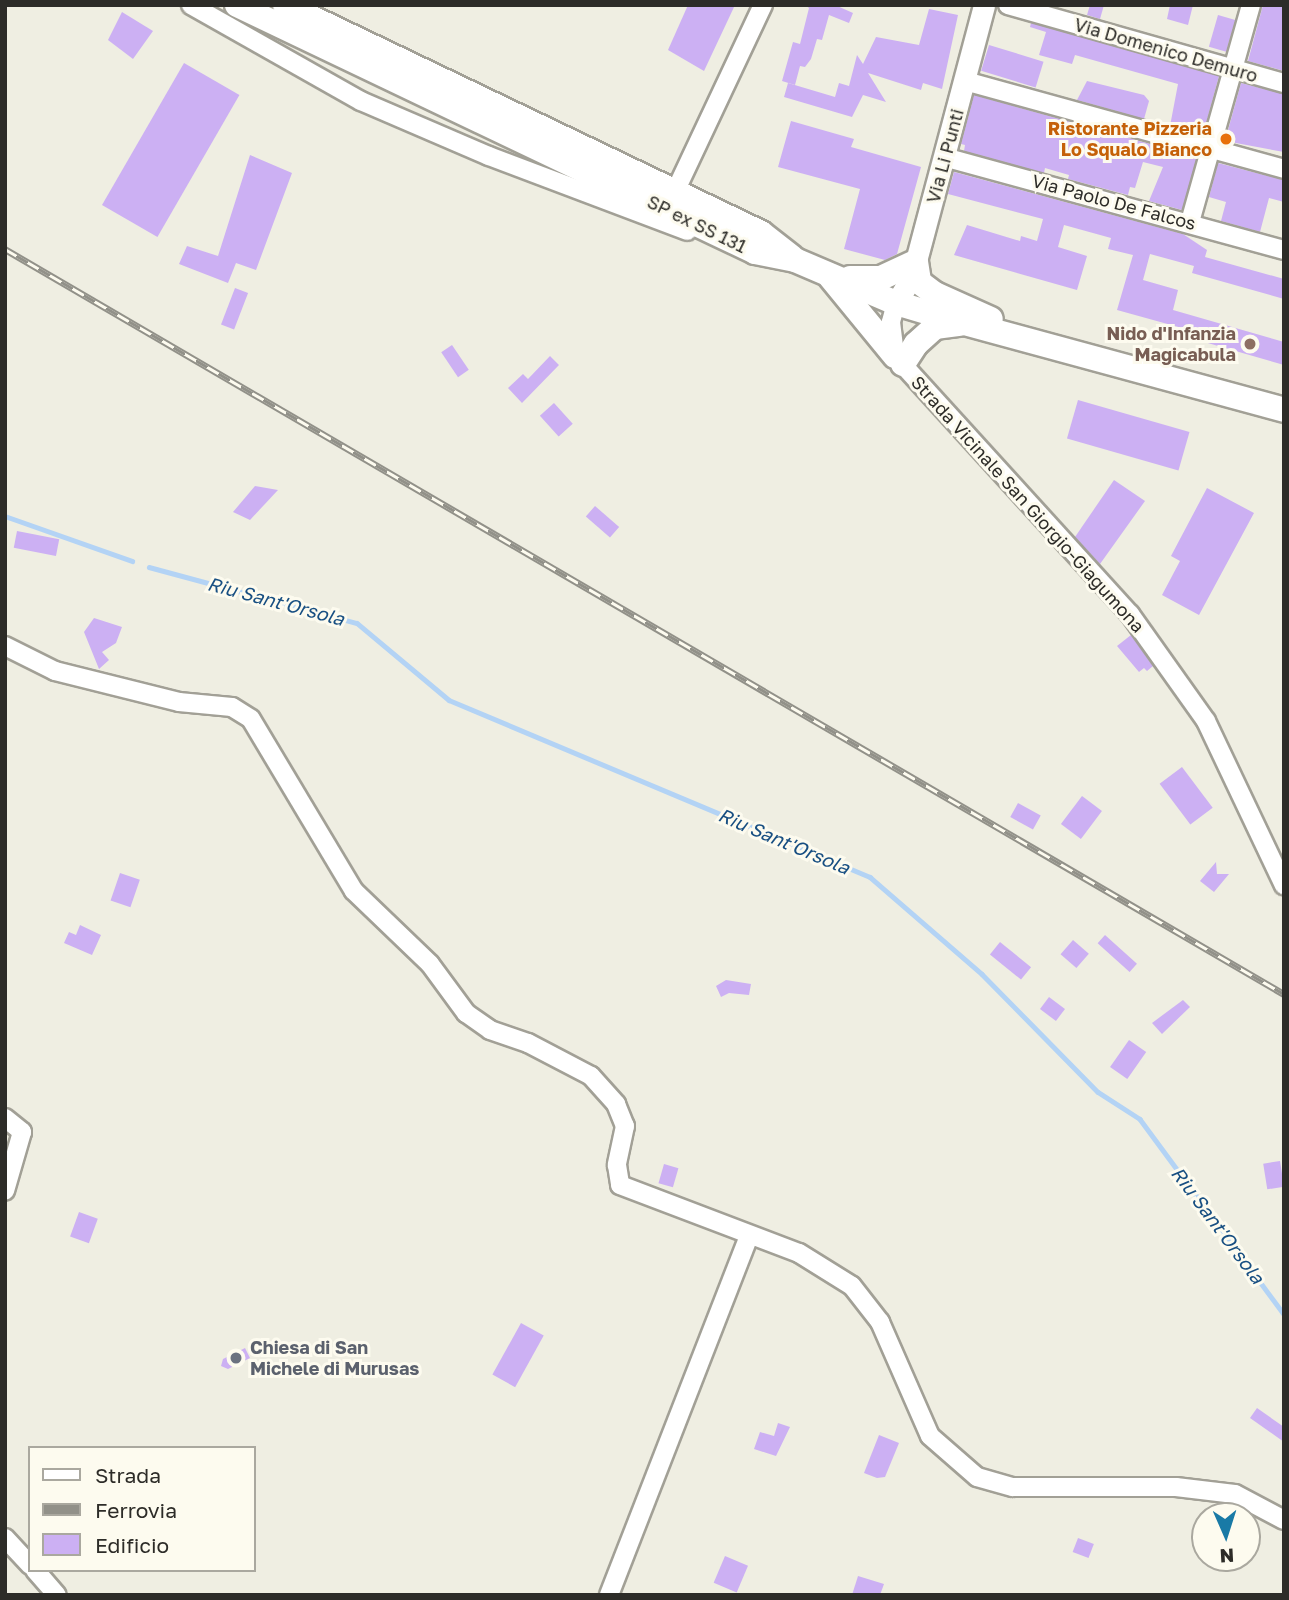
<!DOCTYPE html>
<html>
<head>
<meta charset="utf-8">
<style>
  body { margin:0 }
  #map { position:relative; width:1289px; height:1600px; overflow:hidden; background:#efeee2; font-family:"Golos Text",sans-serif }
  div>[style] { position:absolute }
  .stream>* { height:4.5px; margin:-2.25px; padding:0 2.25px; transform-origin:2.25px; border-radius:2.25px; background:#b3d3f5 }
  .building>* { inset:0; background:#ccb0f3; transform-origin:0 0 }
  .roads { filter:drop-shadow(2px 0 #a2a096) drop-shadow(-2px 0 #a2a096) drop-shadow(0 2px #a2a096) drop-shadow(0 -2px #a2a096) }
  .minor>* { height:18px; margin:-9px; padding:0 9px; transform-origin:9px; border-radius:9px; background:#fff }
  .tertiary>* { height:21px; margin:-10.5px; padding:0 10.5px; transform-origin:10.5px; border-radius:10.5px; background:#fff }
  .secondary>* { height:24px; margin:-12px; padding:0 12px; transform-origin:12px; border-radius:12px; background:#fff }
  .rail>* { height:7px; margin-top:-3.5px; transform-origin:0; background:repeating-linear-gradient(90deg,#fdfbef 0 13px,#929189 0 26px); box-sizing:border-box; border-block:2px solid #929189 }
  .dots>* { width:19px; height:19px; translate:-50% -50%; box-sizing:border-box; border:4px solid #fdfbef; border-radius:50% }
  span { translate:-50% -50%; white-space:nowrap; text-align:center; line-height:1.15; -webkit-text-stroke:6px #fdfbef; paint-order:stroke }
  .street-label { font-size:18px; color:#2d2c28 }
  .food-label { font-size:18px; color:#c56008; font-weight:700 }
  .right { translate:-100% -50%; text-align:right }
  .education-label { font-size:18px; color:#785e54; font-weight:700 }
  .worship-label { font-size:18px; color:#5b616d; font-weight:700 }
  .left { translate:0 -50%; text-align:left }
  .water-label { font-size:19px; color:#184f82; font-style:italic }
  .frame { position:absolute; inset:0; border:7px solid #2d2c28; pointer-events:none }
  .legend { position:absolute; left:28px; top:1446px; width:228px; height:126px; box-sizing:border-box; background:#fdfbef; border:2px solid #aaa89f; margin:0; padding:9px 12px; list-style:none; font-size:21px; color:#2d2c28 }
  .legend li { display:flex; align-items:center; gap:14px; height:35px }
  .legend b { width:35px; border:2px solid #aaa89f }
  .north { position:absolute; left:1191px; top:1502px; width:70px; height:70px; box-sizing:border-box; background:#fdfbef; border:2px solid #aaa89f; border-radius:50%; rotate:177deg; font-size:19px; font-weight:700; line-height:28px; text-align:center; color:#2d2c28 }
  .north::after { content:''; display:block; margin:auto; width:24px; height:32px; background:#197aa6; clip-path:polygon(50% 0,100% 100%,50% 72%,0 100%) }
</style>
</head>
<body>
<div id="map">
  <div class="stream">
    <div style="left:5px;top:516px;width:135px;rotate:19.5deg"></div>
    <div style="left:149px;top:567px;width:215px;rotate:15.1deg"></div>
    <div style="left:357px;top:623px;width:120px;rotate:39.9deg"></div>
    <div style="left:449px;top:700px;width:457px;rotate:22.8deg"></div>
    <div style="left:870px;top:877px;width:148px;rotate:40.9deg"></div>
    <div style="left:982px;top:974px;width:165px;rotate:45.5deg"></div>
    <div style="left:1098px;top:1092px;width:50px;rotate:32.7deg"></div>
    <div style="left:1140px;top:1119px;width:242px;rotate:53.6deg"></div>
  </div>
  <div class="building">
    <div style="clip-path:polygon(688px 5px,735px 5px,704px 71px,668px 50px)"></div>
    <div style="clip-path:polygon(805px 5px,835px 5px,853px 13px,849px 23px,829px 15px,822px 40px,817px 39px,811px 59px,805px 67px,800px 66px,795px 85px,782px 81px,793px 42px,800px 44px,809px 8px)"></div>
    <div style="clip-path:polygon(1090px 5px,1104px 5px,1100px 19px,1087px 15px)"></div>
    <div style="clip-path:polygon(1170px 5px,1193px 5px,1188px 25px,1167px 19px)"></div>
    <div style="clip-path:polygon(1263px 5px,1284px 7px,1284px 71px,1248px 61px)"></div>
    <div style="clip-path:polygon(929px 9px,958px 15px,942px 89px,923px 83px,921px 90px,868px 73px,886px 102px,863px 95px,852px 117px,784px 97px,788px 83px,835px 97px,839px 83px,849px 86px,857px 55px,863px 64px,876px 37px,919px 45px)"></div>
    <div style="clip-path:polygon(122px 12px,153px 31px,133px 59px,108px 40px)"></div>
    <div style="left:1218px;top:15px;width:18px;height:33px;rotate:16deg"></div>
    <div style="clip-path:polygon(1031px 23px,1219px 76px,1203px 135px,1170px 126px,1178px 84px,1075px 55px,1072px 64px,1039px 55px,1046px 32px,1030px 27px)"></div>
    <div style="left:989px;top:45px;width:57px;height:27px;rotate:17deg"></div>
    <div style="left:184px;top:63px;width:64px;height:164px;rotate:30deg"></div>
    <div style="clip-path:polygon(1087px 81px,1144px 95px,1149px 101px,1144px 119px,1077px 100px)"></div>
    <div style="clip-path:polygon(1241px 83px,1284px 94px,1284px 152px,1225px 141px)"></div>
    <div style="clip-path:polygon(974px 95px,1197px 157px,1182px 210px,1149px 201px,1163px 167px,1143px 162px,1135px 188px,1130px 187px,1128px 195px,1068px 179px,1069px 175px,1045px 168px,1044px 173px,964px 151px,965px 145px,961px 144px)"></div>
    <div style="clip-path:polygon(791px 121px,854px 139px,851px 147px,921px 167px,897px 254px,885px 260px,844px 249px,860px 189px,778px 167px)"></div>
    <div style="clip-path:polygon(250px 155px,292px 173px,256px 270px,236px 263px,228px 283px,179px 264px,187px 246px,218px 256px)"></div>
    <div style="clip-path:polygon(1218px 163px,1284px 180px,1284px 202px,1269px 198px,1260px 232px,1221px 221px,1226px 202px,1209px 197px)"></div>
    <div style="clip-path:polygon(954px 172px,1183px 234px,1207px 250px,1205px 257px,1284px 279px,1284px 299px,1192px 273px,1194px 266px,1150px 254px,1143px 280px,1178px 290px,1173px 310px,1284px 342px,1284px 365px,1180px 335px,1182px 328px,1117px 310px,1133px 255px,1108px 249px,1111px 238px,1064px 225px,1058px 247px,1087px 256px,1077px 290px,954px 255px,967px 225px,1020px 241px,1021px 236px,1037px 241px,1043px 219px,948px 194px)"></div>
    <div style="left:235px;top:288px;width:14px;height:39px;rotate:21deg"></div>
    <div style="left:452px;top:345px;width:30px;height:13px;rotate:56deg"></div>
    <div style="clip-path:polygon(550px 356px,559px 365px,522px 403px,508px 388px,523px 374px,528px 379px)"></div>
    <div style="left:1078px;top:400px;width:116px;height:40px;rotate:16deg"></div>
    <div style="left:554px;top:403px;width:28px;height:19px;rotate:48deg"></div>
    <div style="clip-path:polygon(1114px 480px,1145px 501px,1100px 564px,1075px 537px)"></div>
    <div style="clip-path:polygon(255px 486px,278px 490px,250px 520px,233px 512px)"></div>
    <div style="clip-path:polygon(1207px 488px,1254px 513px,1199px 615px,1162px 595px,1180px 561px,1171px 556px)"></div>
    <div style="left:595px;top:506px;width:32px;height:14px;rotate:41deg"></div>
    <div style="left:17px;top:531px;width:43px;height:17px;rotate:11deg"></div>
    <div style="clip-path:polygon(94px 618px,122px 627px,116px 643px,102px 652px,109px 660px,99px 669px,84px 632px)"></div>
    <div style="clip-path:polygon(1131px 635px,1153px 666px,1147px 671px,1144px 668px,1139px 672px,1117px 646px)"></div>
    <div style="left:1182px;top:767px;width:51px;height:28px;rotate:53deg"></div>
    <div style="left:1082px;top:796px;width:25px;height:35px;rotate:37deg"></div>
    <div style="left:1018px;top:803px;width:26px;height:16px;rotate:29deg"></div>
    <div style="clip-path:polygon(1216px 862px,1217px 874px,1229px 874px,1214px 892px,1200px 881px)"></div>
    <div style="left:120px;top:873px;width:21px;height:29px;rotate:19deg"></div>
    <div style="clip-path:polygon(80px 925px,101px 935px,92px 955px,64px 943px,69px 932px,76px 935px)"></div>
    <div style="left:1105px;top:935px;width:43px;height:11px;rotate:42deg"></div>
    <div style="left:1073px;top:940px;width:21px;height:19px;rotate:41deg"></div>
    <div style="left:1000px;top:942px;width:40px;height:16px;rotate:39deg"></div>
    <div style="clip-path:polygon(726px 980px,751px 984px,749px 995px,729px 993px,721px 997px,716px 986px)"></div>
    <div style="left:1049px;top:997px;width:20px;height:15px;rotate:37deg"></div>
    <div style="clip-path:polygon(1183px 1000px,1190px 1007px,1162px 1034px,1152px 1023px)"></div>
    <div style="left:1129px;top:1040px;width:21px;height:33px;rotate:35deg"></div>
    <div style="left:1280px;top:1161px;width:26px;height:17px;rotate:81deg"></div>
    <div style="left:664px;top:1164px;width:15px;height:20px;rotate:16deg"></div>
    <div style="left:79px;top:1212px;width:20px;height:26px;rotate:20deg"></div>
    <div style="left:521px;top:1323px;width:26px;height:59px;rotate:29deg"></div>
    <div style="clip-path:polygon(245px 1348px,250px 1358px,228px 1369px,221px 1366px,223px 1359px)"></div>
    <div style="clip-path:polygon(1257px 1408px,1284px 1427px,1284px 1442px,1250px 1418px)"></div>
    <div style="clip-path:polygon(778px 1423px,790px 1427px,776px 1456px,754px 1449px,760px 1432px,774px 1436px)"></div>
    <div style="clip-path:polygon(879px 1435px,899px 1443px,885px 1477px,877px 1478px,864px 1473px)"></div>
    <div style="left:1078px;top:1538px;width:17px;height:15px;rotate:21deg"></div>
    <div style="left:725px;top:1556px;width:25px;height:29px;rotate:23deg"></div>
    <div style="clip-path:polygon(858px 1576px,884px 1584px,880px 1595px,852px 1595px)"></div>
  </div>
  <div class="roads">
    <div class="minor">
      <div style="left:191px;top:5px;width:195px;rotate:29.5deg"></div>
      <div style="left:361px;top:101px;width:139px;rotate:23.3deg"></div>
      <div style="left:489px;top:156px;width:212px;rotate:20.7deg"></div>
      <div style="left:1008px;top:5px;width:287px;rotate:15.8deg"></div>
      <div style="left:965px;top:81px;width:331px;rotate:15.4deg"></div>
      <div style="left:944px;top:157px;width:352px;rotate:15.3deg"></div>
      <div style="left:674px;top:194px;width:209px;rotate:-64.8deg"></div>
      <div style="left:1190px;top:222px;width:225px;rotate:-74.3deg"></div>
      <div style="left:896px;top:303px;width:20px;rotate:105deg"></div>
      <div style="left:891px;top:322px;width:34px;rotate:83deg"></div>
      <div style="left:895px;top:356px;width:349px;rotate:47.7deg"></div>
      <div style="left:1130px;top:614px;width:131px;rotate:54.6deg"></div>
      <div style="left:1206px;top:721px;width:182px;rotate:64.6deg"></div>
      <div style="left:5px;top:646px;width:56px;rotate:26.6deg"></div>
      <div style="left:55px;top:671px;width:128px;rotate:14deg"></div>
      <div style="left:179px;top:702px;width:53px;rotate:5.4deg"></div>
      <div style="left:232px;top:707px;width:22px;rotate:32deg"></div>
      <div style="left:251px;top:719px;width:200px;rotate:59.1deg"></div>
      <div style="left:354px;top:891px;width:105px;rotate:43.8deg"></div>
      <div style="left:430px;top:964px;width:61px;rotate:53.7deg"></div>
      <div style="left:466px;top:1013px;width:29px;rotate:35deg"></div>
      <div style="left:490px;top:1030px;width:40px;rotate:18.9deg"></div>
      <div style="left:528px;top:1043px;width:71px;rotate:27.6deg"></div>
      <div style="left:591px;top:1076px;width:38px;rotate:48deg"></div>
      <div style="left:616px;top:1104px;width:24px;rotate:68deg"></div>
      <div style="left:625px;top:1126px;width:40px;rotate:102deg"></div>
      <div style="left:617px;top:1165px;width:20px;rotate:81deg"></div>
      <div style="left:620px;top:1185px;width:191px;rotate:20.8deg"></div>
      <div style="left:799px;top:1253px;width:62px;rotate:31.9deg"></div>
      <div style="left:852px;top:1286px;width:46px;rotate:52.1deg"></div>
      <div style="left:880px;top:1322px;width:124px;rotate:66.3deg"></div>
      <div style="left:930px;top:1436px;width:62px;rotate:41.1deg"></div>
      <div style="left:977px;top:1477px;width:37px;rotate:16deg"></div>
      <div style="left:1013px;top:1487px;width:163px"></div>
      <div style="left:1176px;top:1487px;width:59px;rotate:6.8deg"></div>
      <div style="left:1235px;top:1494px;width:55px;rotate:28deg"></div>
      <div style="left:5px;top:1118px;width:22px;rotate:39deg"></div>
      <div style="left:22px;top:1132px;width:61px;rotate:106.1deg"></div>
      <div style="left:5px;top:1538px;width:37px;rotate:47deg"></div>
      <div style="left:35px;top:1570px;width:33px;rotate:49deg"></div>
      <div style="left:609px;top:1595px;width:386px;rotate:-68.7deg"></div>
    </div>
    <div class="tertiary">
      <div style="left:896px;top:303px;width:31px;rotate:-59deg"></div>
      <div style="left:912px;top:276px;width:280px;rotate:-75.1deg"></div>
    </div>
    <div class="secondary">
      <div style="left:237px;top:5px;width:574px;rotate:25.49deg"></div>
      <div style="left:755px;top:252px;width:41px;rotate:11.3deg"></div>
      <div style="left:795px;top:260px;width:110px;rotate:23.1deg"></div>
      <div style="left:896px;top:303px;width:56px;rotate:16.5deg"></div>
      <div style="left:950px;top:319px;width:346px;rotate:15.2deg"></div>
      <div style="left:285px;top:5px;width:528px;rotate:25.59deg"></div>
      <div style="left:761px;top:233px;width:39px;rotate:38deg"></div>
      <div style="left:831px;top:278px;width:101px;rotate:50.6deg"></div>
      <div style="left:850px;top:278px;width:31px"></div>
      <div style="left:881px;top:278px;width:38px;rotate:-25deg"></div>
      <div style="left:916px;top:262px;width:20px;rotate:81deg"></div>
      <div style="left:919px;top:282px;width:20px;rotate:37deg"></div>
      <div style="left:935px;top:294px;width:61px;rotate:24.1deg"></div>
      <div style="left:903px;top:364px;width:24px;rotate:-57deg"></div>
      <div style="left:916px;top:344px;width:25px;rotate:-42deg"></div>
      <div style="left:935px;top:327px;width:25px;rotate:-7deg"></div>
    </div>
  </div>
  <div class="rail">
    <div style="left:5px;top:249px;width:1480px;rotate:30.22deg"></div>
  </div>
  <div class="dots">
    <div style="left:1226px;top:139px;background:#e8710a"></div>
    <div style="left:1250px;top:344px;background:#8d6e63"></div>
    <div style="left:236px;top:1358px;background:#6b7280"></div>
  </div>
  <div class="street-label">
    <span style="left:1166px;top:50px;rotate:16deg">Via Domenico Demuro</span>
    <span style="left:945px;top:156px;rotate:-75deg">Via Li Punti</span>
    <span style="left:1114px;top:202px;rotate:15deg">Via Paolo De Falcos</span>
    <span style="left:697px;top:224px;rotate:26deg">SP ex SS 131</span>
    <span style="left:1028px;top:504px;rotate:48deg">Strada Vicinale San Giorgio-Giagumona</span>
  </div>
  <div class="food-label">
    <span class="right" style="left:1212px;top:139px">Ristorante Pizzeria<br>Lo Squalo Bianco</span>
  </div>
  <div class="education-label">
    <span class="right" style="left:1236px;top:344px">Nido d'Infanzia<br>Magicabula</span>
  </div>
  <div class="worship-label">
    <span class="left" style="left:250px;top:1358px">Chiesa di San<br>Michele di Murusas</span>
  </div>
  <div class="water-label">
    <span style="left:276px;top:601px;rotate:15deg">Riu Sant'Orsola</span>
    <span style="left:784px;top:841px;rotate:23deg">Riu Sant'Orsola</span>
    <span style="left:1218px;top:1225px;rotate:53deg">Riu Sant'Orsola</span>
  </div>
  <div class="frame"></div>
  <ul class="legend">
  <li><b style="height:9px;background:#fff"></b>Strada</li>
  <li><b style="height:9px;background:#929189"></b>Ferrovia</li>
  <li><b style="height:19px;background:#ccb0f3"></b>Edificio</li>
  </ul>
  <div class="north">N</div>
</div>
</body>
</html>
